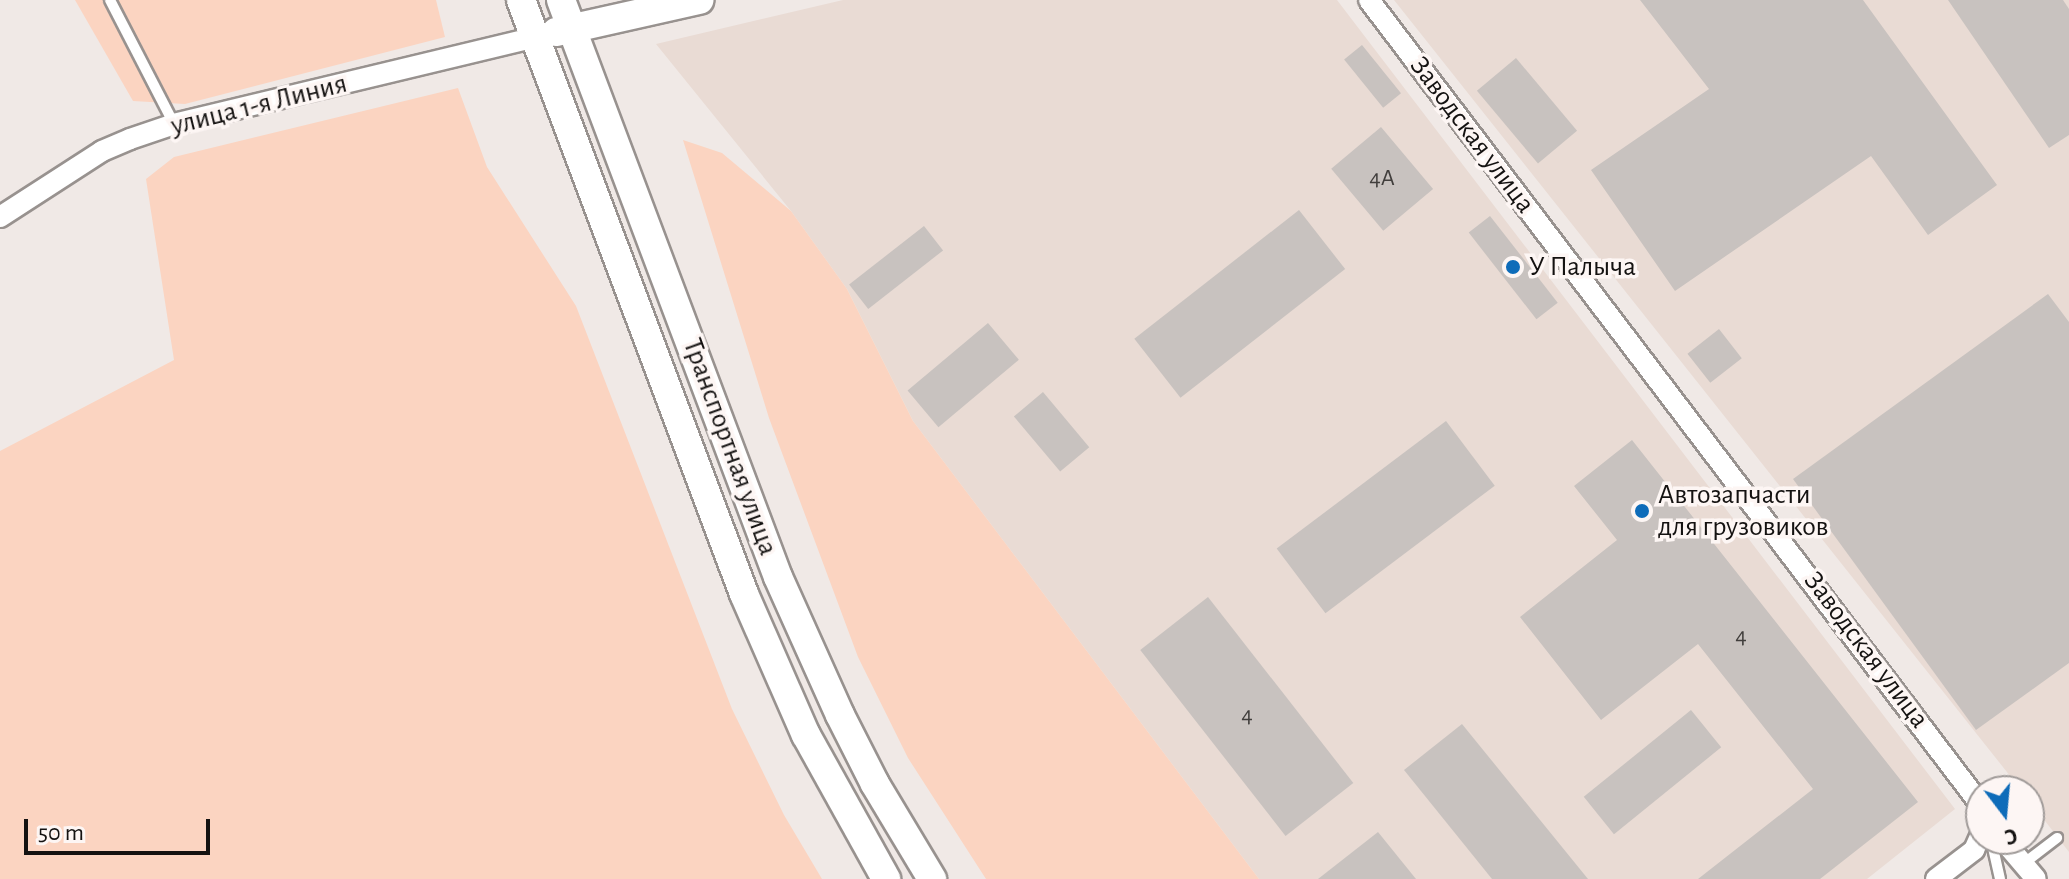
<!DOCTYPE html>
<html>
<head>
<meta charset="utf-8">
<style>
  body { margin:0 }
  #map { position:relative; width:2069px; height:879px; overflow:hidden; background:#f0e9e6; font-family:"Alegreya Sans",sans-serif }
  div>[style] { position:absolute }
  .built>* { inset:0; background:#e9dbd4 }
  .green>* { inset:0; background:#fbd4c1 }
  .building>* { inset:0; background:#c8c2bf; transform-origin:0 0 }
  .roads { filter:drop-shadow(2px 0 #98928f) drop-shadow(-2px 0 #98928f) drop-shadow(0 2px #98928f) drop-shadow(0 -2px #98928f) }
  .lane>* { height:10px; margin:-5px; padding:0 5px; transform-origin:5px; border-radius:5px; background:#fff }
  .street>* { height:20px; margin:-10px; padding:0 10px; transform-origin:10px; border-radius:10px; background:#fff }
  .secondary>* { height:28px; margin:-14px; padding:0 14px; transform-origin:14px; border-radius:14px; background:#fff }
  .dots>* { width:22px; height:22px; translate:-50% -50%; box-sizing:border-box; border:4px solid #fdf6f4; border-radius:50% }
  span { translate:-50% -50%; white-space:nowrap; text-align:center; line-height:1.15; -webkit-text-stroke:7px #fdf6f4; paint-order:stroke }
  .number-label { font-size:24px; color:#413e3c }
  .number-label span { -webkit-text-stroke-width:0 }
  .street-label { font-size:28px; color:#141211 }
  .poi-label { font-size:28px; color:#141211 }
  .left { translate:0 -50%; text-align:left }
  .north { position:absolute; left:1965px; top:775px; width:80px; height:80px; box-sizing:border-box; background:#fdf6f4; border:2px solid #a09b99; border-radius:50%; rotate:164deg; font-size:22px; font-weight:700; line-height:32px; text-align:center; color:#141211 }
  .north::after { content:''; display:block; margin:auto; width:28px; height:36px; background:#0e6cb9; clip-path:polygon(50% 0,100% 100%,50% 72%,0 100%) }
  .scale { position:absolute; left:24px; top:819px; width:186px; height:36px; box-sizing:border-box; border:4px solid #141211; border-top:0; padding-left:10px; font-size:24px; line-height:28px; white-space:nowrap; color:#141211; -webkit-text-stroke:6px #fdf6f4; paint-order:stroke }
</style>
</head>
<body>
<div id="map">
  <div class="built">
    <div style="clip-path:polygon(843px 0,1337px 0,1955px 809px,1867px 879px,1259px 879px,913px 421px,847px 289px,791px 211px,656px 44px)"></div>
    <div style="clip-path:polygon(1394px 0,2069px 0,2069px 852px,2029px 800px,2029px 791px,2022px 791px)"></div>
  </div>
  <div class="green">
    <div style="clip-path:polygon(75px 0,436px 0,445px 37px,185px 104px,133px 101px)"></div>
    <div style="clip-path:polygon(458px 88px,487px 167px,576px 306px,732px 709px,784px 815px,822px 879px,0 879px,0 451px,174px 360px,146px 179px,174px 157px)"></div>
    <div style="clip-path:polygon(683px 140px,722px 153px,791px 211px,847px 289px,913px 421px,1259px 879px,986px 879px,908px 758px,858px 657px,769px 418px)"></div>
  </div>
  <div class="building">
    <div style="clip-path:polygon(1640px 0,1863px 0,1997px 185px,1928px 235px,1871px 156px,1675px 291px,1591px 170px,1709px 89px)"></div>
    <div style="clip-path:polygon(1948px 0,2063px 0,2069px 9px,2069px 135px,2049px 148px)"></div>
    <div style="left:1362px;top:45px;width:62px;height:23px;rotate:51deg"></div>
    <div style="left:1516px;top:58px;width:95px;height:51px;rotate:50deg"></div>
    <div style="left:1381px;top:127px;width:81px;height:65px;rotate:50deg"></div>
    <div style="left:1299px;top:210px;width:75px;height:209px;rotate:52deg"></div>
    <div style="left:1490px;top:216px;width:110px;height:27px;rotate:52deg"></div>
    <div style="left:924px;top:226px;width:31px;height:95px;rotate:52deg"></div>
    <div style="clip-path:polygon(2048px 294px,2069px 322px,2069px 663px,1976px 730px,1793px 479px)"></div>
    <div style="left:988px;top:323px;width:48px;height:105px;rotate:50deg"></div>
    <div style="left:1719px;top:329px;width:37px;height:40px;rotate:52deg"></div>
    <div style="left:1043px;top:392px;width:72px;height:38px;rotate:50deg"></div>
    <div style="left:1446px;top:421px;width:81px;height:212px;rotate:53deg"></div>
    <div style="clip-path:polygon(1632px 440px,1918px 802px,1820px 879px,1698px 879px,1813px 789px,1698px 644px,1601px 720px,1520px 617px,1617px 540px,1574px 486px)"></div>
    <div style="left:1208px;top:597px;width:236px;height:86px;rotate:52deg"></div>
    <div style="left:1691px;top:710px;width:48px;height:138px;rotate:51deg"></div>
    <div style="clip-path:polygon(1462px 724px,1588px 879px,1492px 879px,1404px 770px)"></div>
    <div style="clip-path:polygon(1378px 832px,1416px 879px,1318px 879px)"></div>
  </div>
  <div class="roads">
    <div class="lane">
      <div style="left:110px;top:0;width:140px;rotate:62.7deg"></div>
      <div style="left:1991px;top:839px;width:41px;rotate:77.3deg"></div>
      <div style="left:2023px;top:864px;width:43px;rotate:-37.4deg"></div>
    </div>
    <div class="street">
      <div style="left:1369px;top:0;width:1011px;rotate:52.76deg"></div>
      <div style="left:0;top:217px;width:121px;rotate:-32.9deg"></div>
      <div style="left:102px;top:151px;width:30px;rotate:-23deg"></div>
      <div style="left:130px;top:139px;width:46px;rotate:-18.8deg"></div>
      <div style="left:174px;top:124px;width:371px;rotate:-13.5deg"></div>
      <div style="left:2002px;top:839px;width:52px;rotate:49.6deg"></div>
      <div style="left:1936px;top:879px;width:48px;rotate:-37.3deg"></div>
      <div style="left:1974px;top:850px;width:17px;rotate:-66deg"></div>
    </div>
    <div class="secondary">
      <div style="left:521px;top:0;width:634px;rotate:69.42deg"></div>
      <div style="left:744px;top:594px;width:154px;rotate:66.3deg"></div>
      <div style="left:806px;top:735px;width:165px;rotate:60.9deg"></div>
      <div style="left:561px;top:0;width:616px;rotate:69.39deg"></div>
      <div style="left:778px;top:577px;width:151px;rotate:65.8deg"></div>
      <div style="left:840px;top:715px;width:77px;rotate:63.1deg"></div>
      <div style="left:875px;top:784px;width:111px;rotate:59deg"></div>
      <div style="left:556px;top:32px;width:147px;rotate:-12.6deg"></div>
    </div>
  </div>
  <div class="dots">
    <div style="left:1513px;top:267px;background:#0e6cb9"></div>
    <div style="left:1642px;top:511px;background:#0e6cb9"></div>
  </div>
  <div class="number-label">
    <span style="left:1382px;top:179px">4А</span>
    <span style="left:1741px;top:637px">4</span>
    <span style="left:1247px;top:716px">4</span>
  </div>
  <div class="street-label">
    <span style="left:259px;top:105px;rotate:-14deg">улица 1-я Линия</span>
    <span style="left:1472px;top:135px;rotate:53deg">Заводская улица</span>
    <span style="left:730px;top:447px;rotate:70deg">Транспортная улица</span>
    <span style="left:1866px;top:650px;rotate:53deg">Заводская улица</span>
  </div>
  <div class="poi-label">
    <span class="left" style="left:1529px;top:267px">У Палыча</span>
    <span class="left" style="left:1658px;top:511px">Автозапчасти<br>для грузовиков</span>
  </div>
  <div class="north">С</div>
  <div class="scale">50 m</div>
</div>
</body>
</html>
